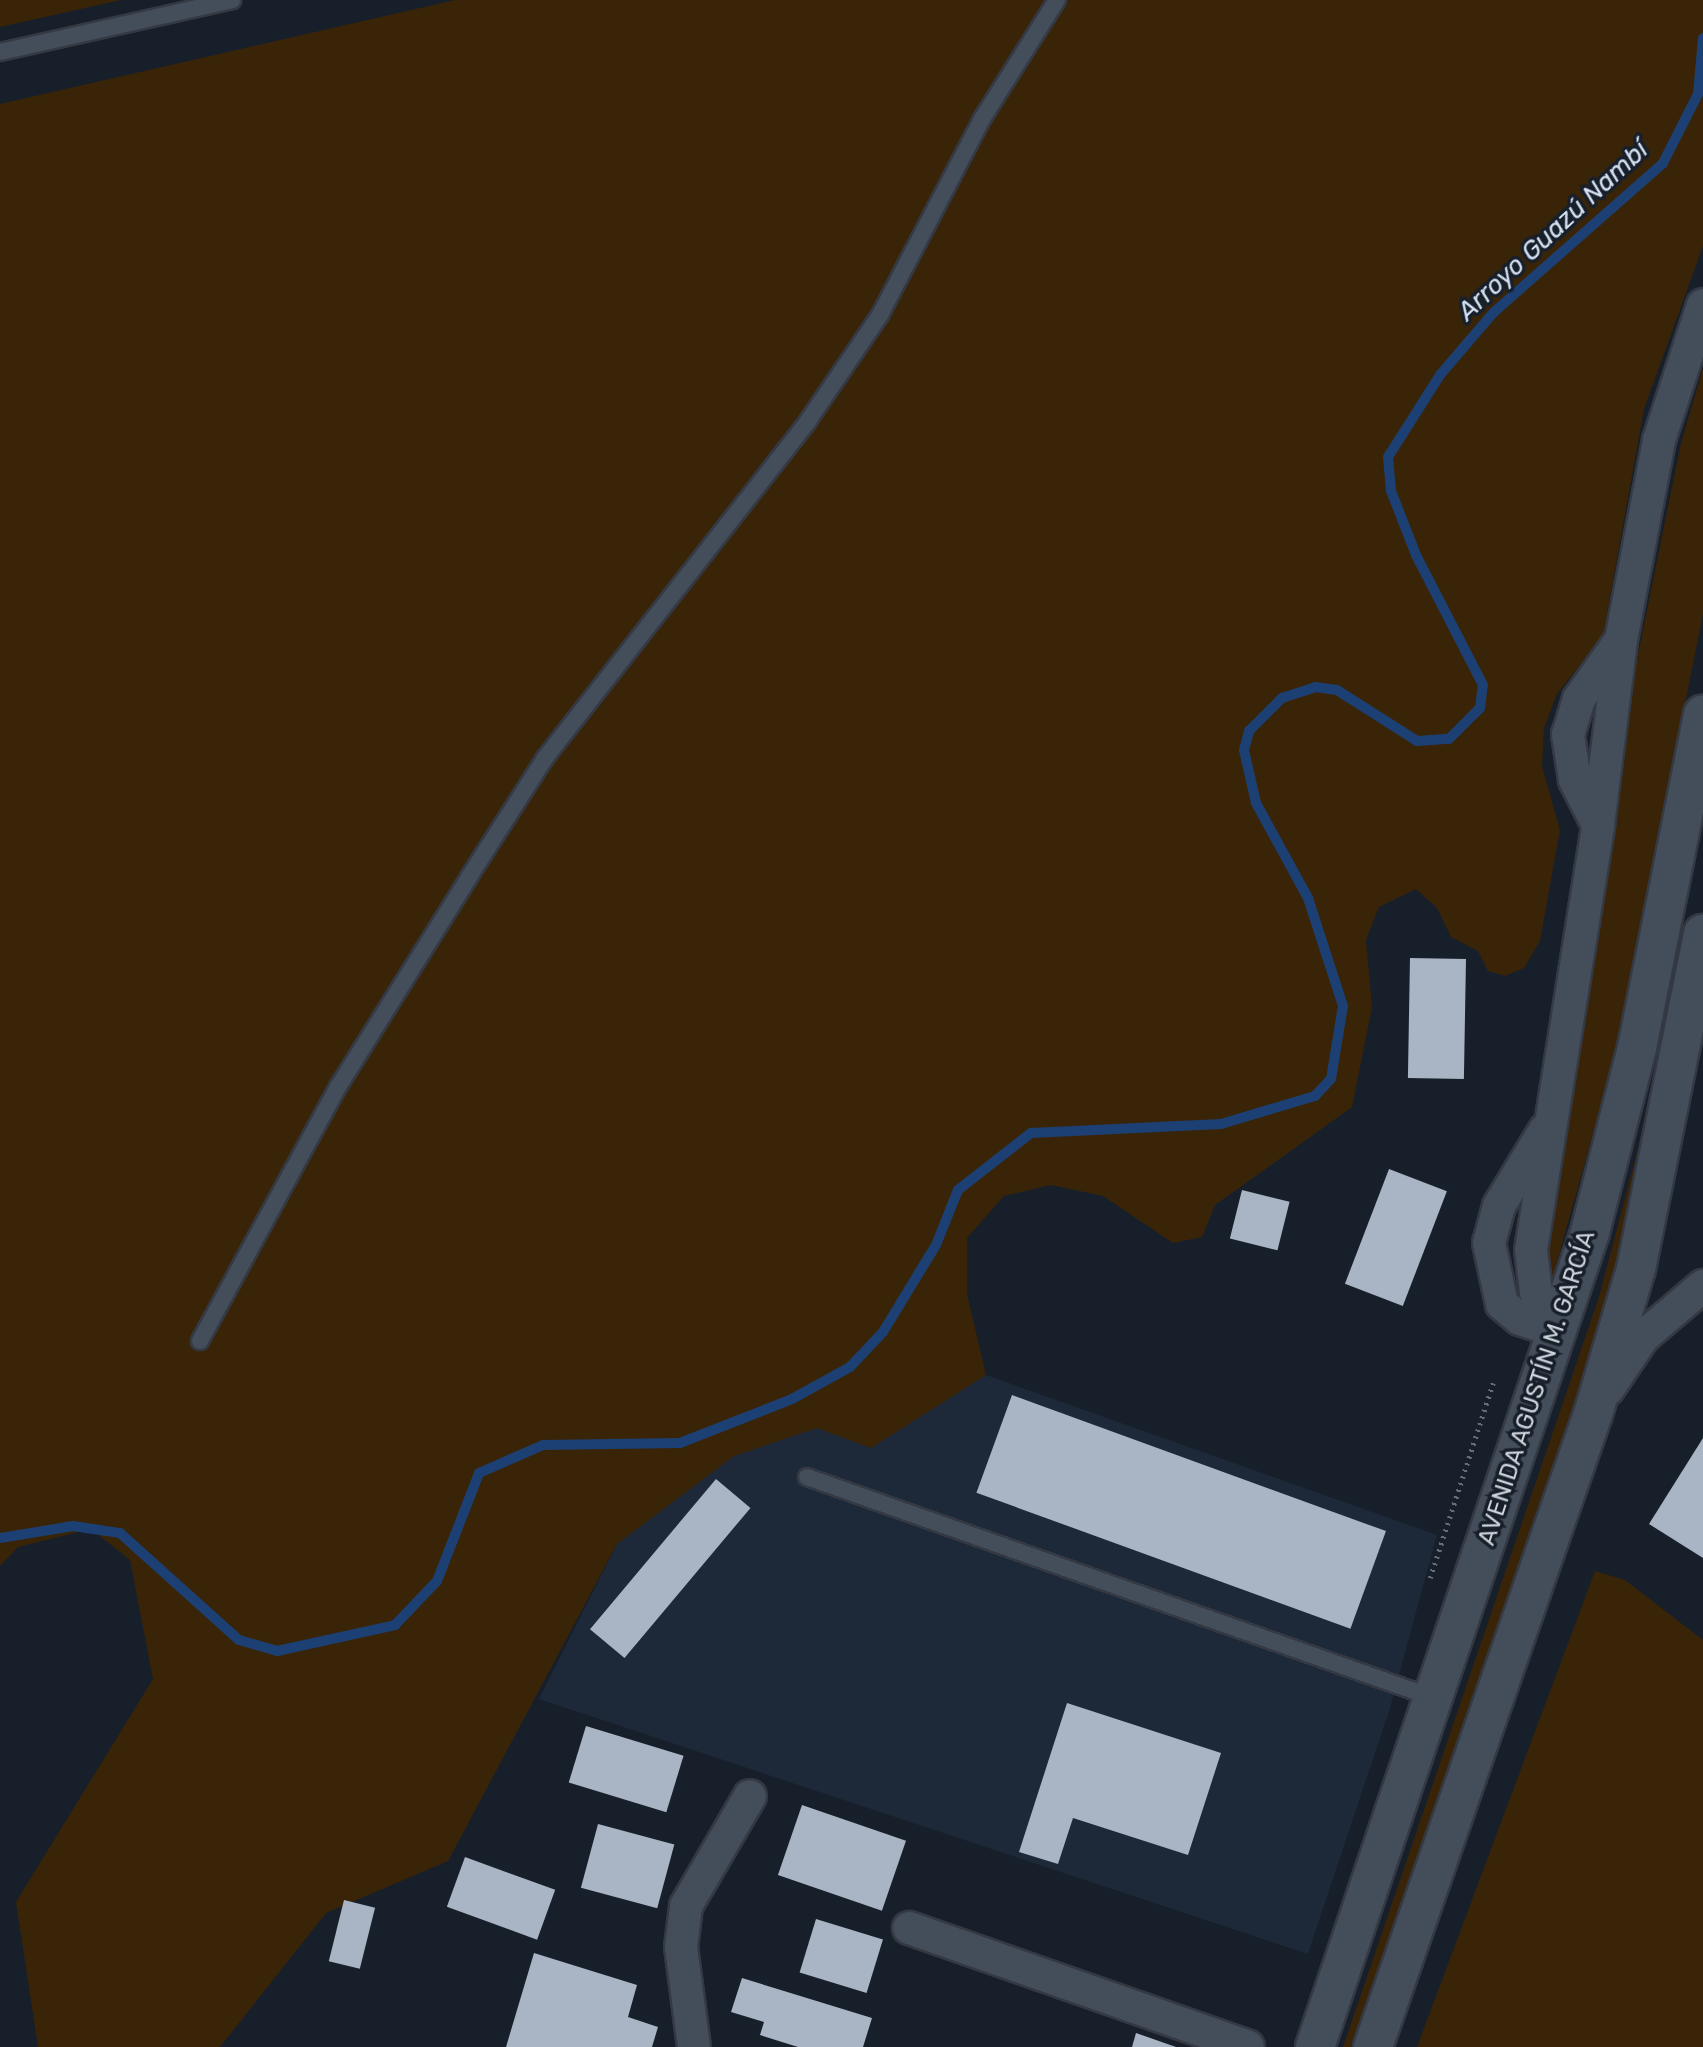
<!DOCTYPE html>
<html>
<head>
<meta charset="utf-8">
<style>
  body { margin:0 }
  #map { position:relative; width:1703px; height:2047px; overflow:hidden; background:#171f2a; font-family:Rubik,sans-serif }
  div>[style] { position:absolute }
  .built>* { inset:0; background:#1d2838 }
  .green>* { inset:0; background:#3a2408 }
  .stream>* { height:10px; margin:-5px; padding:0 5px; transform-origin:5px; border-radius:5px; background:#1c4074 }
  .building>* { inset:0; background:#a9b4c4; transform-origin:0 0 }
  .path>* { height:4.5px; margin-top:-2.25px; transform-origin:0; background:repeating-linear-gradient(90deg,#676e78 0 2px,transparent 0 7px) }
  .roads { filter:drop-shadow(2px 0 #343943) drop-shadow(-2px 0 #343943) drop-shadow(0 2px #343943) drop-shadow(0 -2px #343943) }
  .service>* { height:16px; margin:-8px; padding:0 8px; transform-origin:8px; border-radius:8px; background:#444d5a }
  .minor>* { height:32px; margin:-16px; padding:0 16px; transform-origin:16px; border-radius:16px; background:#444d5a }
  .secondary>* { height:38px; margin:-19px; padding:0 19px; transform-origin:19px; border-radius:19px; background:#444d5a }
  span { translate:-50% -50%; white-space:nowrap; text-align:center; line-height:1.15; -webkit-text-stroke:7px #171f2a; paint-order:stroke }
  .street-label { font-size:24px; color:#cdd3db }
  .water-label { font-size:26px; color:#d5e0f0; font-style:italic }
</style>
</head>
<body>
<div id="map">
  <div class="built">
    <div style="clip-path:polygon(986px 1375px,1437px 1535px,1390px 1708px,1308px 1954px,539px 1699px,617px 1544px,734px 1456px,817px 1428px,871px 1448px)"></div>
  </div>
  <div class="green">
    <div style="clip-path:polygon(0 0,121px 0,0 27px)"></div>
    <div style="clip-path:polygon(455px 0,1703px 0,1703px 246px,1644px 409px,1603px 636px,1557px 694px,1544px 728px,1542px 766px,1560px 830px,1540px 941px,1524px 968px,1505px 976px,1488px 971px,1478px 951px,1451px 937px,1437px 908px,1416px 889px,1379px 907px,1366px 940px,1372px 1007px,1352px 1107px,1215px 1205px,1202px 1237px,1173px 1243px,1103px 1196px,1051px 1185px,1004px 1196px,967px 1238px,967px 1294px,986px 1375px,871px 1448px,817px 1428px,734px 1456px,617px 1544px,448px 1861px,326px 1913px,220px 2047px,38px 2047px,16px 1902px,153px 1679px,130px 1560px,91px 1529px,18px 1547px,0 1566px,0 104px)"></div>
    <div style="clip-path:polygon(1703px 368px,1703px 614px,1614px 1059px,1551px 1283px,1546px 1270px,1636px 664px,1681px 443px)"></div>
    <div style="clip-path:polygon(1678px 997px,1612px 1299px,1358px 2047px,1343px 2047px,1599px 1297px)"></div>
    <div style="clip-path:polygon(1595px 1571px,1625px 1580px,1703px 1640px,1703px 2047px,1417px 2047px)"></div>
  </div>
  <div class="stream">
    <div style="left:0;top:1538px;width:74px;rotate:-9.3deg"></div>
    <div style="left:73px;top:1526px;width:48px;rotate:8.5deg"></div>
    <div style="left:120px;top:1533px;width:160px;rotate:42deg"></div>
    <div style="left:239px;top:1640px;width:40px;rotate:16deg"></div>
    <div style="left:277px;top:1651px;width:121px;rotate:-12.4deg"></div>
    <div style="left:395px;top:1625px;width:61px;rotate:-46.3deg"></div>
    <div style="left:437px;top:1581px;width:116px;rotate:-68.7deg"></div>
    <div style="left:479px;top:1473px;width:70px;rotate:-23.6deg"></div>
    <div style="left:543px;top:1445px;width:137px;rotate:-0.8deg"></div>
    <div style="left:680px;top:1443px;width:120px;rotate:-21.4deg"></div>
    <div style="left:792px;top:1399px;width:66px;rotate:-28.9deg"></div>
    <div style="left:850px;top:1367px;width:48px;rotate:-46.7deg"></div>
    <div style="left:883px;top:1332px;width:102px;rotate:-58.7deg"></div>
    <div style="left:936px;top:1245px;width:59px;rotate:-68.2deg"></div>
    <div style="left:958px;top:1190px;width:93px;rotate:-38deg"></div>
    <div style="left:1031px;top:1133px;width:190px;rotate:-2.7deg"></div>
    <div style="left:1221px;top:1124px;width:98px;rotate:-16.6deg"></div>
    <div style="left:1315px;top:1096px;width:23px;rotate:-47deg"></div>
    <div style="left:1331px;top:1079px;width:74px;rotate:-80.7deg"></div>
    <div style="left:1343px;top:1006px;width:114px;rotate:-108deg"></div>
    <div style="left:1308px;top:898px;width:108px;rotate:-118.7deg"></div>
    <div style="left:1256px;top:803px;width:54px;rotate:-102.8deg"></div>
    <div style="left:1244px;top:750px;width:20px;rotate:-75deg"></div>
    <div style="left:1249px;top:731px;width:47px;rotate:-45deg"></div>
    <div style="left:1282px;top:698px;width:35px;rotate:-18deg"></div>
    <div style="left:1315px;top:687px;width:22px;rotate:8deg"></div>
    <div style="left:1337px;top:690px;width:95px;rotate:32.5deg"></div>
    <div style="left:1417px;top:741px;width:32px;rotate:-4deg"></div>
    <div style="left:1449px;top:739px;width:44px;rotate:-45deg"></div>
    <div style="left:1480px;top:708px;width:23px;rotate:-83deg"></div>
    <div style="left:1483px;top:685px;width:146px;rotate:-117.3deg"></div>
    <div style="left:1416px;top:555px;width:69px;rotate:-111.3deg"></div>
    <div style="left:1391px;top:491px;width:34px;rotate:-95deg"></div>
    <div style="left:1388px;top:457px;width:97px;rotate:-57.6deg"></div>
    <div style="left:1440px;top:375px;width:82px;rotate:-49.5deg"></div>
    <div style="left:1493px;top:313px;width:227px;rotate:-41.4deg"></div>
    <div style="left:1663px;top:163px;width:77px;rotate:-63.1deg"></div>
    <div style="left:1698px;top:94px;width:56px;rotate:-84.9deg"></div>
  </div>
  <div class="building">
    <div style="left:1410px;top:958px;width:56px;height:120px;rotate:1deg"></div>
    <div style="left:1389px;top:1169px;width:62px;height:123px;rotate:21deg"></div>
    <div style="left:1242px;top:1190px;width:49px;height:50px;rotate:14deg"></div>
    <div style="left:1012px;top:1395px;width:398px;height:104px;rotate:20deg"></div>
    <div style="clip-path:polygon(1703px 1438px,1703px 1558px,1649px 1524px)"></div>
    <div style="left:716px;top:1479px;width:45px;height:196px;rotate:40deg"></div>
    <div style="clip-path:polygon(1067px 1703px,1221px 1753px,1188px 1855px,1073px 1818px,1058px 1864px,1019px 1852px)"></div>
    <div style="left:586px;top:1726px;width:102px;height:59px;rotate:17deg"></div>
    <div style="left:802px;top:1805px;width:110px;height:74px;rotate:19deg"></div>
    <div style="left:598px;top:1824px;width:79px;height:66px;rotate:15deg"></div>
    <div style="left:465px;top:1857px;width:96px;height:53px;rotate:20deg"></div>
    <div style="left:344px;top:1900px;width:32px;height:63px;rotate:14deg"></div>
    <div style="left:816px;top:1919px;width:70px;height:56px;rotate:17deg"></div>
    <div style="clip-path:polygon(534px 1953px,637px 1985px,628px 2017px,658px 2027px,652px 2047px,506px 2047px)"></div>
    <div style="clip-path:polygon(742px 1978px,872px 2018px,863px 2047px,798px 2047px,760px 2035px,764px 2022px,731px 2012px)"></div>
    <div style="clip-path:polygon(1136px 2033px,1176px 2047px,1132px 2047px)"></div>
  </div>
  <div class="path">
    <div style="left:1430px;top:1578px;width:205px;rotate:-72.1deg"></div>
  </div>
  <div class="roads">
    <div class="service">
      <div style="left:0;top:52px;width:238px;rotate:-12.6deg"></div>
      <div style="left:200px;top:1341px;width:289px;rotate:-61.5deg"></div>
      <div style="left:338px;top:1087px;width:248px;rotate:-58deg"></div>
      <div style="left:469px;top:877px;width:141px;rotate:-57.4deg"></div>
      <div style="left:545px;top:758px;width:427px;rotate:-52deg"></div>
      <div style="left:808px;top:421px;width:128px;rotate:-55.8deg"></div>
      <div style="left:880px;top:315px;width:221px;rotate:-62.5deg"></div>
      <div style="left:982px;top:119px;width:141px;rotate:-57.8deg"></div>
      <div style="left:807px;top:1477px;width:665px;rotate:19.42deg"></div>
    </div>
    <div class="minor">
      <div style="left:1598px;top:825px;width:186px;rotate:-82.9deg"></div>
      <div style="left:1545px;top:1130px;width:89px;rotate:121.2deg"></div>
      <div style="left:1499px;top:1206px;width:38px;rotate:105deg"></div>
      <div style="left:1489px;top:1243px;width:62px;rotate:78deg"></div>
      <div style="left:1502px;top:1304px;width:23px;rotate:40deg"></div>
      <div style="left:1520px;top:1319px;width:41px;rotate:18.4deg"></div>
      <div style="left:1559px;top:1332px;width:46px;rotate:-119.9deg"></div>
      <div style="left:1536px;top:1292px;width:42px;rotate:-96.8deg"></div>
      <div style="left:1531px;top:1250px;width:430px;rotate:-81deg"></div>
      <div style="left:1598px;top:825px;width:51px;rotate:-117.1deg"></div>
      <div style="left:1575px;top:780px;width:46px;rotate:-98.8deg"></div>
      <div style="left:1568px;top:735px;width:38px;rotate:-73deg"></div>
      <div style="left:1579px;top:699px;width:72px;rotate:-54.6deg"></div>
      <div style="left:1621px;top:640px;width:204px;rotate:-79.2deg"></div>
      <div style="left:1659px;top:440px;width:142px;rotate:-71.9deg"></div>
      <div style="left:1608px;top:1389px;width:63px;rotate:-56.1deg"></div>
      <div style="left:1643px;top:1337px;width:79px;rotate:-40.4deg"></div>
      <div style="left:909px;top:1928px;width:359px;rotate:19.3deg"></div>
      <div style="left:694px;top:2047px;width:101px;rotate:-97.4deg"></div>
      <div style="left:681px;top:1947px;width:41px;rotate:-83deg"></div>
      <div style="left:686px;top:1906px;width:127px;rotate:-59.8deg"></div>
    </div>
    <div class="secondary">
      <div style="left:1315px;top:2047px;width:860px;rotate:-71.35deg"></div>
      <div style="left:1590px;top:1232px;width:190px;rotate:-75.7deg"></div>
      <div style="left:1637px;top:1048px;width:340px;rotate:-78.8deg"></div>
      <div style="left:1373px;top:2047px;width:670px;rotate:-70.84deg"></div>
      <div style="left:1593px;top:1414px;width:151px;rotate:-73.5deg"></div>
      <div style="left:1636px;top:1269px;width:342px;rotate:-78.7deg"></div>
    </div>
  </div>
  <div class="street-label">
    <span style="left:1537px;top:1388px;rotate:-72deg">AVENIDA AGUSTÍN M. GARCÍA</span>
  </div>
  <div class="water-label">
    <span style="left:1553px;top:231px;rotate:-43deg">Arroyo Guazú Nambí</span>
  </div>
</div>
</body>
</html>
